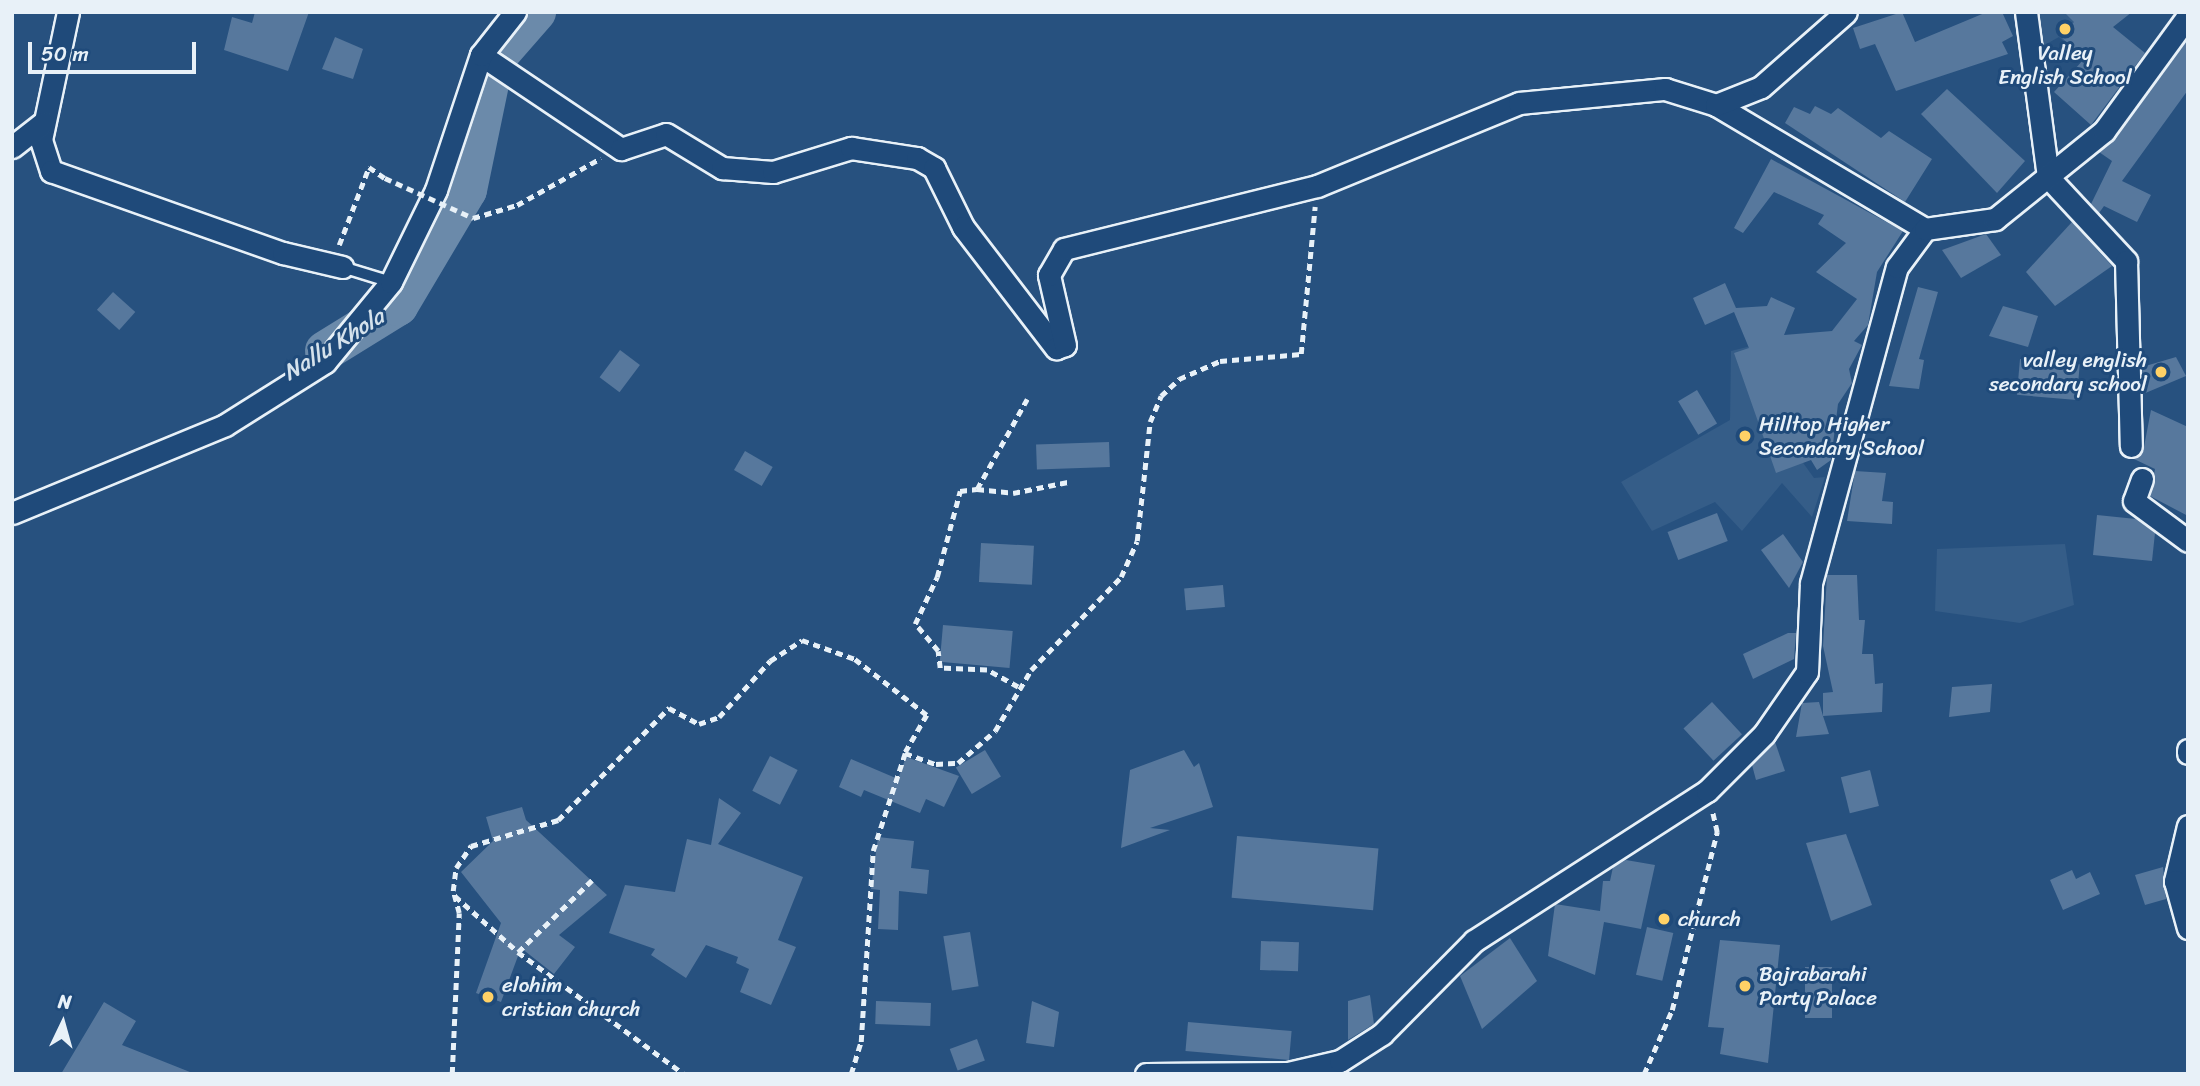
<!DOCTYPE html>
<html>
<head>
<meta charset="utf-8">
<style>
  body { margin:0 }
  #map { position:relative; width:2200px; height:1086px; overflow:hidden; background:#27517f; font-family:Sriracha,sans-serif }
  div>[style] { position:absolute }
  .built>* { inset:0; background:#355d88 }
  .river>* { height:40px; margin:-20px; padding:0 20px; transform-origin:20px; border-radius:20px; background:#6b8aaa }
  .building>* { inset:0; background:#57789d; transform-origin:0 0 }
  .path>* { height:4.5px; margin-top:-2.25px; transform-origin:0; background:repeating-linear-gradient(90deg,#e8f1f8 0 7px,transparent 0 12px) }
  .roads { filter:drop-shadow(2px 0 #e8f1f8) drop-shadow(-2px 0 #e8f1f8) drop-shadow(0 2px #e8f1f8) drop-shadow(0 -2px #e8f1f8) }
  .lane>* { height:10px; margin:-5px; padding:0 5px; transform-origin:5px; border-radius:5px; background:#1f4a7a }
  .street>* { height:21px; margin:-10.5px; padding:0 10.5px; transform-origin:10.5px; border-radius:10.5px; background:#1f4a7a }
  .path-bridge>* { height:4.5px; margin-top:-2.25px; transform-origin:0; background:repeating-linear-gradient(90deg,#e8f1f8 0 7px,transparent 0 12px) }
  .dots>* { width:19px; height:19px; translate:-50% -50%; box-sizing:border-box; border:4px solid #1f4a7a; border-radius:50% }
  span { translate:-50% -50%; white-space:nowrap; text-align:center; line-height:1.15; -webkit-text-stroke:6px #1f4a7a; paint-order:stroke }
  .poi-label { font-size:21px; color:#e8f1f8 }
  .right { translate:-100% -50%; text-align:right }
  .left { translate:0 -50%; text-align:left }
  .water-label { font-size:23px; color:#d5e2ec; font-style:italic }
  .frame { position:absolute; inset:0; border:14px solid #e8f1f8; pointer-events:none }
  .north { position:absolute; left:28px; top:988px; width:70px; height:70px; -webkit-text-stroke:5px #1f4a7a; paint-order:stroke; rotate:5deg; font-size:19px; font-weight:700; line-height:28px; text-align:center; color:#e8f1f8 }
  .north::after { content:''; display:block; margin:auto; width:24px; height:32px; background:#e8f1f8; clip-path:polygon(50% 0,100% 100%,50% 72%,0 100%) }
  .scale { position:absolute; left:28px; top:42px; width:168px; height:32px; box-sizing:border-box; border:4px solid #e8f1f8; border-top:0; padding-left:9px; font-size:21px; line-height:24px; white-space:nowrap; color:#e8f1f8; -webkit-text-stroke:5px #1f4a7a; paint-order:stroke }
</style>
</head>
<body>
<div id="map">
  <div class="built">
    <div style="clip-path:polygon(2035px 12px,2090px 12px,2099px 21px,2072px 49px,2059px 37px,2041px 47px)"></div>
    <div style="clip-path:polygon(1755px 345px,1796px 453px,1814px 478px,1825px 477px,1812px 517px,1782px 483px,1742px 531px,1715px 502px,1652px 531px,1621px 482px,1730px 420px,1731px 351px)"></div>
    <div style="clip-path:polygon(2065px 544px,2074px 605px,2020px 623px,1935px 611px,1937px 549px)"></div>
  </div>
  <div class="river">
    <div style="left:325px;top:351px;width:86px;rotate:-31.7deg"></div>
    <div style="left:398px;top:306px;width:135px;rotate:-59.3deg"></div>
    <div style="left:467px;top:190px;width:133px;rotate:-78.3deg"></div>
    <div style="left:494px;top:60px;width:64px;rotate:-48.8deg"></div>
  </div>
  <div class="building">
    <div style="clip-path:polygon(255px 12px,309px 12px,288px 71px,224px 50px,232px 17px,252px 23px)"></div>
    <div style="clip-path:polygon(1902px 12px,1915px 42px,1987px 12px,2002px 12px,2013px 36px,2002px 42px,2008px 54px,1896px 91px,1875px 44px,1860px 49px,1853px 28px)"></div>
    <div style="clip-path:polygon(2064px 12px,2132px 12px,2113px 27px,2145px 53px,2091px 125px,2054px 92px,2084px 59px,2060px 36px,2074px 22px)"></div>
    <div style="clip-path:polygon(335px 37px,363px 49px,353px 79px,322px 69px)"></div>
    <div style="clip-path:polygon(2188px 39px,2188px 90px,2122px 181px,2151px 195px,2137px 222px,2104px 206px,2099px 213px,2091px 204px,2112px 161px,2099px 152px)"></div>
    <div style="clip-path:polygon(1947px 89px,2025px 161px,1997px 193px,1921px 114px)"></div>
    <div style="clip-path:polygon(1815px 106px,1831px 114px,1838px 108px,1881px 138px,1889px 131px,1932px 159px,1905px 202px,1785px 123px,1794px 107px,1810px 114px)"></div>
    <div style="clip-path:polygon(1771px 159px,1903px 231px,1877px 272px,1868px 325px,1854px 341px,1862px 345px,1849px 369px,1852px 383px,1838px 404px,1831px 460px,1817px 470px,1811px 460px,1776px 473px,1734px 353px,1749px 348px,1734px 312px,1705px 325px,1693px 298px,1725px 283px,1736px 308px,1767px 306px,1771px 297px,1795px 308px,1784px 335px,1832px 331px,1857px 299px,1816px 272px,1846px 243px,1818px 224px,1824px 215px,1774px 192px,1743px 233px,1734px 228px)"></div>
    <div style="clip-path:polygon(2072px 222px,2112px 266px,2055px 306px,2026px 272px)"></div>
    <div style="clip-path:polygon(1986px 234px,2001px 255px,1961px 278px,1942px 250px)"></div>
    <div style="clip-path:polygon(1918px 287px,1938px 292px,1919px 359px,1924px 360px,1919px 389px,1889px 386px)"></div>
    <div style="left:113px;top:292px;width:30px;height:24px;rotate:42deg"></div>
    <div style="clip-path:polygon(2003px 306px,2038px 316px,2028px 347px,1989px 336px)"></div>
    <div style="left:620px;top:350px;width:25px;height:34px;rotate:37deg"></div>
    <div style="clip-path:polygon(2176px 357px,2186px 376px,2143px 394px,2142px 367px)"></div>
    <div style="left:2020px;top:359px;width:60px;height:36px;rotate:5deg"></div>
    <div style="left:1697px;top:390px;width:39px;height:22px;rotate:59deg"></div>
    <div style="clip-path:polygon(2151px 410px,2188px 427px,2188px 516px,2150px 496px,2155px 469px,2134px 459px,2143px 452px)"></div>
    <div style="left:1109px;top:442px;width:25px;height:73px;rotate:88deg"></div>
    <div style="left:745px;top:451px;width:32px;height:22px;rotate:30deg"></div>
    <div style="clip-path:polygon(1855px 471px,1886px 473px,1882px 501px,1893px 502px,1892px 524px,1847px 521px)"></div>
    <div style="left:1717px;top:513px;width:30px;height:53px;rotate:69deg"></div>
    <div style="clip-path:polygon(2097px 515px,2136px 519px,2155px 533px,2152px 561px,2093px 555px)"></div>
    <div style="clip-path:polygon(1783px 534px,1803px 562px,1789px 588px,1761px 550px)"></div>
    <div style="left:981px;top:543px;width:53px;height:39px;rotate:3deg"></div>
    <div style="clip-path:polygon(1827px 575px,1857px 575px,1859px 620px,1865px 620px,1862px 654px,1873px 654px,1875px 684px,1883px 683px,1882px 712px,1823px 716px,1829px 734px,1796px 737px,1802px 703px,1819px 702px,1823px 716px,1823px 693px,1833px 692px,1823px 646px)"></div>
    <div style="left:1223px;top:585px;width:22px;height:39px;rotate:85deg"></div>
    <div style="left:943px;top:625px;width:70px;height:37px;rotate:5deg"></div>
    <div style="clip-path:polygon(1788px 633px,1796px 633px,1794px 659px,1753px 679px,1743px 654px)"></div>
    <div style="clip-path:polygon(1992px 684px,1990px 712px,1949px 717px,1952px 687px)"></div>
    <div style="left:1712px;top:702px;width:44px;height:39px;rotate:47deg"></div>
    <div style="clip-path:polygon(1775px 742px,1785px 771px,1756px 780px,1752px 765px)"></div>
    <div style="left:985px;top:750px;width:31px;height:34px;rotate:59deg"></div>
    <div style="clip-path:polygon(1184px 750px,1194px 767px,1199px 763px,1213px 807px,1150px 828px,1170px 830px,1121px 848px,1130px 770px)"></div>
    <div style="left:770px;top:756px;width:31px;height:39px;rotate:27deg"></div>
    <div style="clip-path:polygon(906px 757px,959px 776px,944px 807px,926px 799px,920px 813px,864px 790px,861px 797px,839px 787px,851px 759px,898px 779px)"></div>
    <div style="left:1870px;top:770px;width:37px;height:30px;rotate:76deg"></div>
    <div style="clip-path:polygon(719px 798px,741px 813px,718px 844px,803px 877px,778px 940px,796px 947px,771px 1005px,740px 992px,749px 969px,736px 963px,738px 957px,706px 945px,686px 978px,651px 955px,655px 949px,609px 933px,625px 885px,675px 892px,687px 839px,711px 845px)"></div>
    <div style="clip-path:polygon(522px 807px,526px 820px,607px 895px,559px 935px,575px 947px,554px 974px,521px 948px,501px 1002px,476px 993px,501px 923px,461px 872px,493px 841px,486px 817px)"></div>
    <div style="clip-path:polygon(1846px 834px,1872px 905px,1831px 921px,1806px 843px)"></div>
    <div style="left:1237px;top:836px;width:142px;height:62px;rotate:5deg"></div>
    <div style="clip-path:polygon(878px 837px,914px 841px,911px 868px,929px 870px,927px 894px,899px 891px,898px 930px,878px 929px,880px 890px,871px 889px)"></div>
    <div style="clip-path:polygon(1626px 860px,1655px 865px,1641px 929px,1604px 922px,1595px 975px,1548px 956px,1555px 904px,1600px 911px,1603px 881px,1610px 881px,1613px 867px)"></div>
    <div style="clip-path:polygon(2163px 867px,2166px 899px,2145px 905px,2135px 875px)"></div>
    <div style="clip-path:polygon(2072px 870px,2076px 879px,2090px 872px,2100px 894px,2063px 910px,2050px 880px)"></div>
    <div style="left:1647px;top:927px;width:27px;height:49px;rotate:13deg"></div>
    <div style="left:970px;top:932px;width:55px;height:27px;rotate:81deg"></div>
    <div style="clip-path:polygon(1510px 938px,1537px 981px,1482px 1029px,1460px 976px)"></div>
    <div style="clip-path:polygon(1720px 940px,1780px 945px,1768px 1063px,1720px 1054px,1724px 1028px,1708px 1027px)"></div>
    <div style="left:1261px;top:941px;width:38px;height:29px;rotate:2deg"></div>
    <div style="left:1832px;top:967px;width:51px;height:27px;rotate:90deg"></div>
    <div style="clip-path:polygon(1370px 995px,1374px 1024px,1348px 1040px,1348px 1001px)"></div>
    <div style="left:876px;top:1001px;width:55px;height:23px;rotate:2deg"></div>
    <div style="clip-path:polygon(1032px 1001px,1059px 1012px,1054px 1047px,1026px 1043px)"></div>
    <div style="clip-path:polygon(104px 1002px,136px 1021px,122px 1045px,195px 1074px,61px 1074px)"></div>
    <div style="left:1188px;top:1022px;width:104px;height:29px;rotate:5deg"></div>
    <div style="left:977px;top:1039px;width:23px;height:29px;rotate:70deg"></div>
  </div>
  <div class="path">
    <div style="left:473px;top:218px;width:46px;rotate:-16.5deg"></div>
    <div style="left:517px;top:205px;width:96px;rotate:-29.2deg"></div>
    <div style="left:339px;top:245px;width:84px;rotate:-69deg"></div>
    <div style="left:369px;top:167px;width:19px;rotate:35deg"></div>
    <div style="left:977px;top:489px;width:36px;rotate:6deg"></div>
    <div style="left:1013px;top:493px;width:56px;rotate:-11.3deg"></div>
    <div style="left:1018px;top:687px;width:35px;rotate:-151deg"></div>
    <div style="left:987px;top:670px;width:47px;rotate:-177.6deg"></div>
    <div style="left:940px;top:668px;width:17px;rotate:-97deg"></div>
    <div style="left:938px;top:651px;width:35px;rotate:-130deg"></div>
    <div style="left:915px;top:624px;width:52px;rotate:-64.9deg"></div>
    <div style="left:937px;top:577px;width:89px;rotate:-75deg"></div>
    <div style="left:960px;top:491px;width:17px;rotate:-7deg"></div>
    <div style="left:977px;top:489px;width:103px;rotate:-60.9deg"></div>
    <div style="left:455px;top:896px;width:84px;rotate:41.6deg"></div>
    <div style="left:518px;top:952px;width:103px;rotate:-44.2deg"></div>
    <div style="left:518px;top:952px;width:206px;rotate:36.3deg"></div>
    <div style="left:452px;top:1074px;width:161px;rotate:-87.5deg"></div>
    <div style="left:459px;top:913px;width:23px;rotate:-105deg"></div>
    <div style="left:453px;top:891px;width:23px;rotate:-83deg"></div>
    <div style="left:456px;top:868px;width:27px;rotate:-56deg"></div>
    <div style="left:471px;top:846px;width:91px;rotate:-16.6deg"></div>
    <div style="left:558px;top:820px;width:158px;rotate:-45.3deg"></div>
    <div style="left:669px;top:708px;width:34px;rotate:28deg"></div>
    <div style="left:699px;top:724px;width:21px;rotate:-19deg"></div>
    <div style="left:719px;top:717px;width:76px;rotate:-47.7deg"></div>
    <div style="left:770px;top:661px;width:38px;rotate:-33deg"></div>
    <div style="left:802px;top:640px;width:56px;rotate:19.7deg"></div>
    <div style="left:855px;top:659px;width:91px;rotate:37.9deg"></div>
    <div style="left:927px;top:715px;width:44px;rotate:120.1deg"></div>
    <div style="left:851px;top:1074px;width:34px;rotate:-73deg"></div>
    <div style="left:861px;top:1042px;width:191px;rotate:-86.4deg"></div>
    <div style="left:873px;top:851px;width:103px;rotate:-71.9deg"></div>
    <div style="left:905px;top:753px;width:33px;rotate:20deg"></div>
    <div style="left:936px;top:764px;width:22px;rotate:-3deg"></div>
    <div style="left:958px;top:763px;width:49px;rotate:-40.9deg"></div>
    <div style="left:995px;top:731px;width:71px;rotate:-59.5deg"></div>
    <div style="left:1031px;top:670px;width:129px;rotate:-45.9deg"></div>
    <div style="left:1121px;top:577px;width:39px;rotate:-66deg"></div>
    <div style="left:1137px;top:541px;width:120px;rotate:-83.8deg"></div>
    <div style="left:1150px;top:422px;width:28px;rotate:-67deg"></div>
    <div style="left:1161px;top:396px;width:25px;rotate:-43deg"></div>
    <div style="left:1179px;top:379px;width:45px;rotate:-23.7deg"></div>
    <div style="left:1220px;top:361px;width:81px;rotate:-4.9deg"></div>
    <div style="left:1301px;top:354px;width:148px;rotate:-84.6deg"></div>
    <div style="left:1644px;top:1074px;width:70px;rotate:-66.4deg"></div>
    <div style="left:1672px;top:1010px;width:184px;rotate:-75.8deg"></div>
    <div style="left:1717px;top:832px;width:23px;rotate:-103deg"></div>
  </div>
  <div class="roads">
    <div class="lane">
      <div style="left:342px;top:267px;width:51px;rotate:17deg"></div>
    </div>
    <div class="street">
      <div style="left:68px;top:12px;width:131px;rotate:101.9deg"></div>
      <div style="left:41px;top:140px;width:33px;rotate:72deg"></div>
      <div style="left:51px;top:171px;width:246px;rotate:19.5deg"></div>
      <div style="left:283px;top:253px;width:61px;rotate:13.3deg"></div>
      <div style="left:2026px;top:12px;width:166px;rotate:82.4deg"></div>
      <div style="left:2048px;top:177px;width:115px;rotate:47.1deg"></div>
      <div style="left:2126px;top:261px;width:185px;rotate:88.5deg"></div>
      <div style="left:481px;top:55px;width:169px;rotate:33.9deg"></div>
      <div style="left:621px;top:149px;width:47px;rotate:-18.4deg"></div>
      <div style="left:666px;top:134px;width:66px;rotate:31.3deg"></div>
      <div style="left:722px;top:168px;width:51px;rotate:4.5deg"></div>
      <div style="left:773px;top:172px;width:82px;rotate:-17.1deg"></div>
      <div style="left:851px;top:148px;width:67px;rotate:8.6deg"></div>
      <div style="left:917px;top:158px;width:20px;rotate:30deg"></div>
      <div style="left:934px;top:168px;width:66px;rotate:63.8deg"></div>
      <div style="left:963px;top:227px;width:153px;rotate:52.5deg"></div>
      <div style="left:1056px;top:348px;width:9px;rotate:-18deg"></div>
      <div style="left:1065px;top:345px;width:72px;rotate:-102.9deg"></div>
      <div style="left:1049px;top:275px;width:30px;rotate:-60deg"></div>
      <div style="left:1064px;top:249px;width:261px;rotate:-14deg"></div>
      <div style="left:1317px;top:186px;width:218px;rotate:-22.3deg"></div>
      <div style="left:1519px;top:103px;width:147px;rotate:-5.5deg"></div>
      <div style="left:1665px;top:89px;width:53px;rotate:17.4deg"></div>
      <div style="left:1716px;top:105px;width:243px;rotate:30.7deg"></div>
      <div style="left:1716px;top:105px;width:48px;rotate:-21.8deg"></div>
      <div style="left:1761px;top:87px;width:113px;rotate:-41.4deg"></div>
      <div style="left:12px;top:147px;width:39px;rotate:-38deg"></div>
      <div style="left:2142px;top:479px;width:23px;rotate:110deg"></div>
      <div style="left:2134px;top:501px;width:67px;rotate:36.5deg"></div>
      <div style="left:12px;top:513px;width:230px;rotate:-22.4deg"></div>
      <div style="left:225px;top:425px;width:118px;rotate:-32.2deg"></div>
      <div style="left:325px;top:362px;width:104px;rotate:-50.5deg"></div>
      <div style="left:391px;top:282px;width:102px;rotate:-63.9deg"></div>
      <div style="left:436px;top:190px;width:142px;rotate:-71.6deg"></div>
      <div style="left:481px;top:55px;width:55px;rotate:-51.7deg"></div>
      <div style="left:2188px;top:750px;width:3px;rotate:90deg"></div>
      <div style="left:2188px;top:826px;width:57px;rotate:103.3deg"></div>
      <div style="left:2175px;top:881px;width:49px;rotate:74.5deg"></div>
      <div style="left:1146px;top:1074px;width:142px;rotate:-0.4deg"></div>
      <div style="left:1288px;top:1073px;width:53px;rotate:-13deg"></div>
      <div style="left:1340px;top:1061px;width:50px;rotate:-32.7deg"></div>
      <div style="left:1382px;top:1034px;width:131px;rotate:-45.3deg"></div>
      <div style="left:1474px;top:941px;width:277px;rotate:-32.8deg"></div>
      <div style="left:1707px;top:791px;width:81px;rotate:-45deg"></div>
      <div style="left:1764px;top:734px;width:75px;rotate:-55.3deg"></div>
      <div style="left:1807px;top:672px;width:89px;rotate:-87.4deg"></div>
      <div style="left:1811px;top:583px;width:327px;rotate:-74.8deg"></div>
      <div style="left:1897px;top:267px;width:47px;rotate:-53.6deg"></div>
      <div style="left:1925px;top:229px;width:71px;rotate:-8.1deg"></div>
      <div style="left:1995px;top:219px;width:140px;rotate:-38.9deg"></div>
      <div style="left:2104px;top:131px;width:142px;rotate:-53.9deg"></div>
    </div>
  </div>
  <div class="path-bridge">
    <div style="left:385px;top:178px;width:97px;rotate:24.4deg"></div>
  </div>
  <div class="dots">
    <div style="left:2065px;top:29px;background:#ffd166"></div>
    <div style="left:2161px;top:372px;background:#ffd166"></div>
    <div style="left:1745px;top:436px;background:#ffd166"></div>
    <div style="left:1664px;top:919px;background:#ffd166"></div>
    <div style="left:1745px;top:986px;background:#ffd166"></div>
    <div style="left:488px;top:997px;background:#ffd166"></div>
  </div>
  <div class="poi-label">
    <span style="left:2065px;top:65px">Valley<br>English School</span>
    <span class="right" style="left:2147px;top:372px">valley english<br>secondary school</span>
    <span class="left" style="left:1759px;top:436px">Hilltop Higher<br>Secondary School</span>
    <span class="left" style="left:1678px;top:919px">church</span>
    <span class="left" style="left:1759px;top:986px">Bajrabarahi<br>Party Palace</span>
    <span class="left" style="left:502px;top:997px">elohim<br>cristian church</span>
  </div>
  <div class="water-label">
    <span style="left:334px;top:345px;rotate:-32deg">Nallu Khola</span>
  </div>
  <div class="frame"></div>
  <div class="north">N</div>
  <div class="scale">50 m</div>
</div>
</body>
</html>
